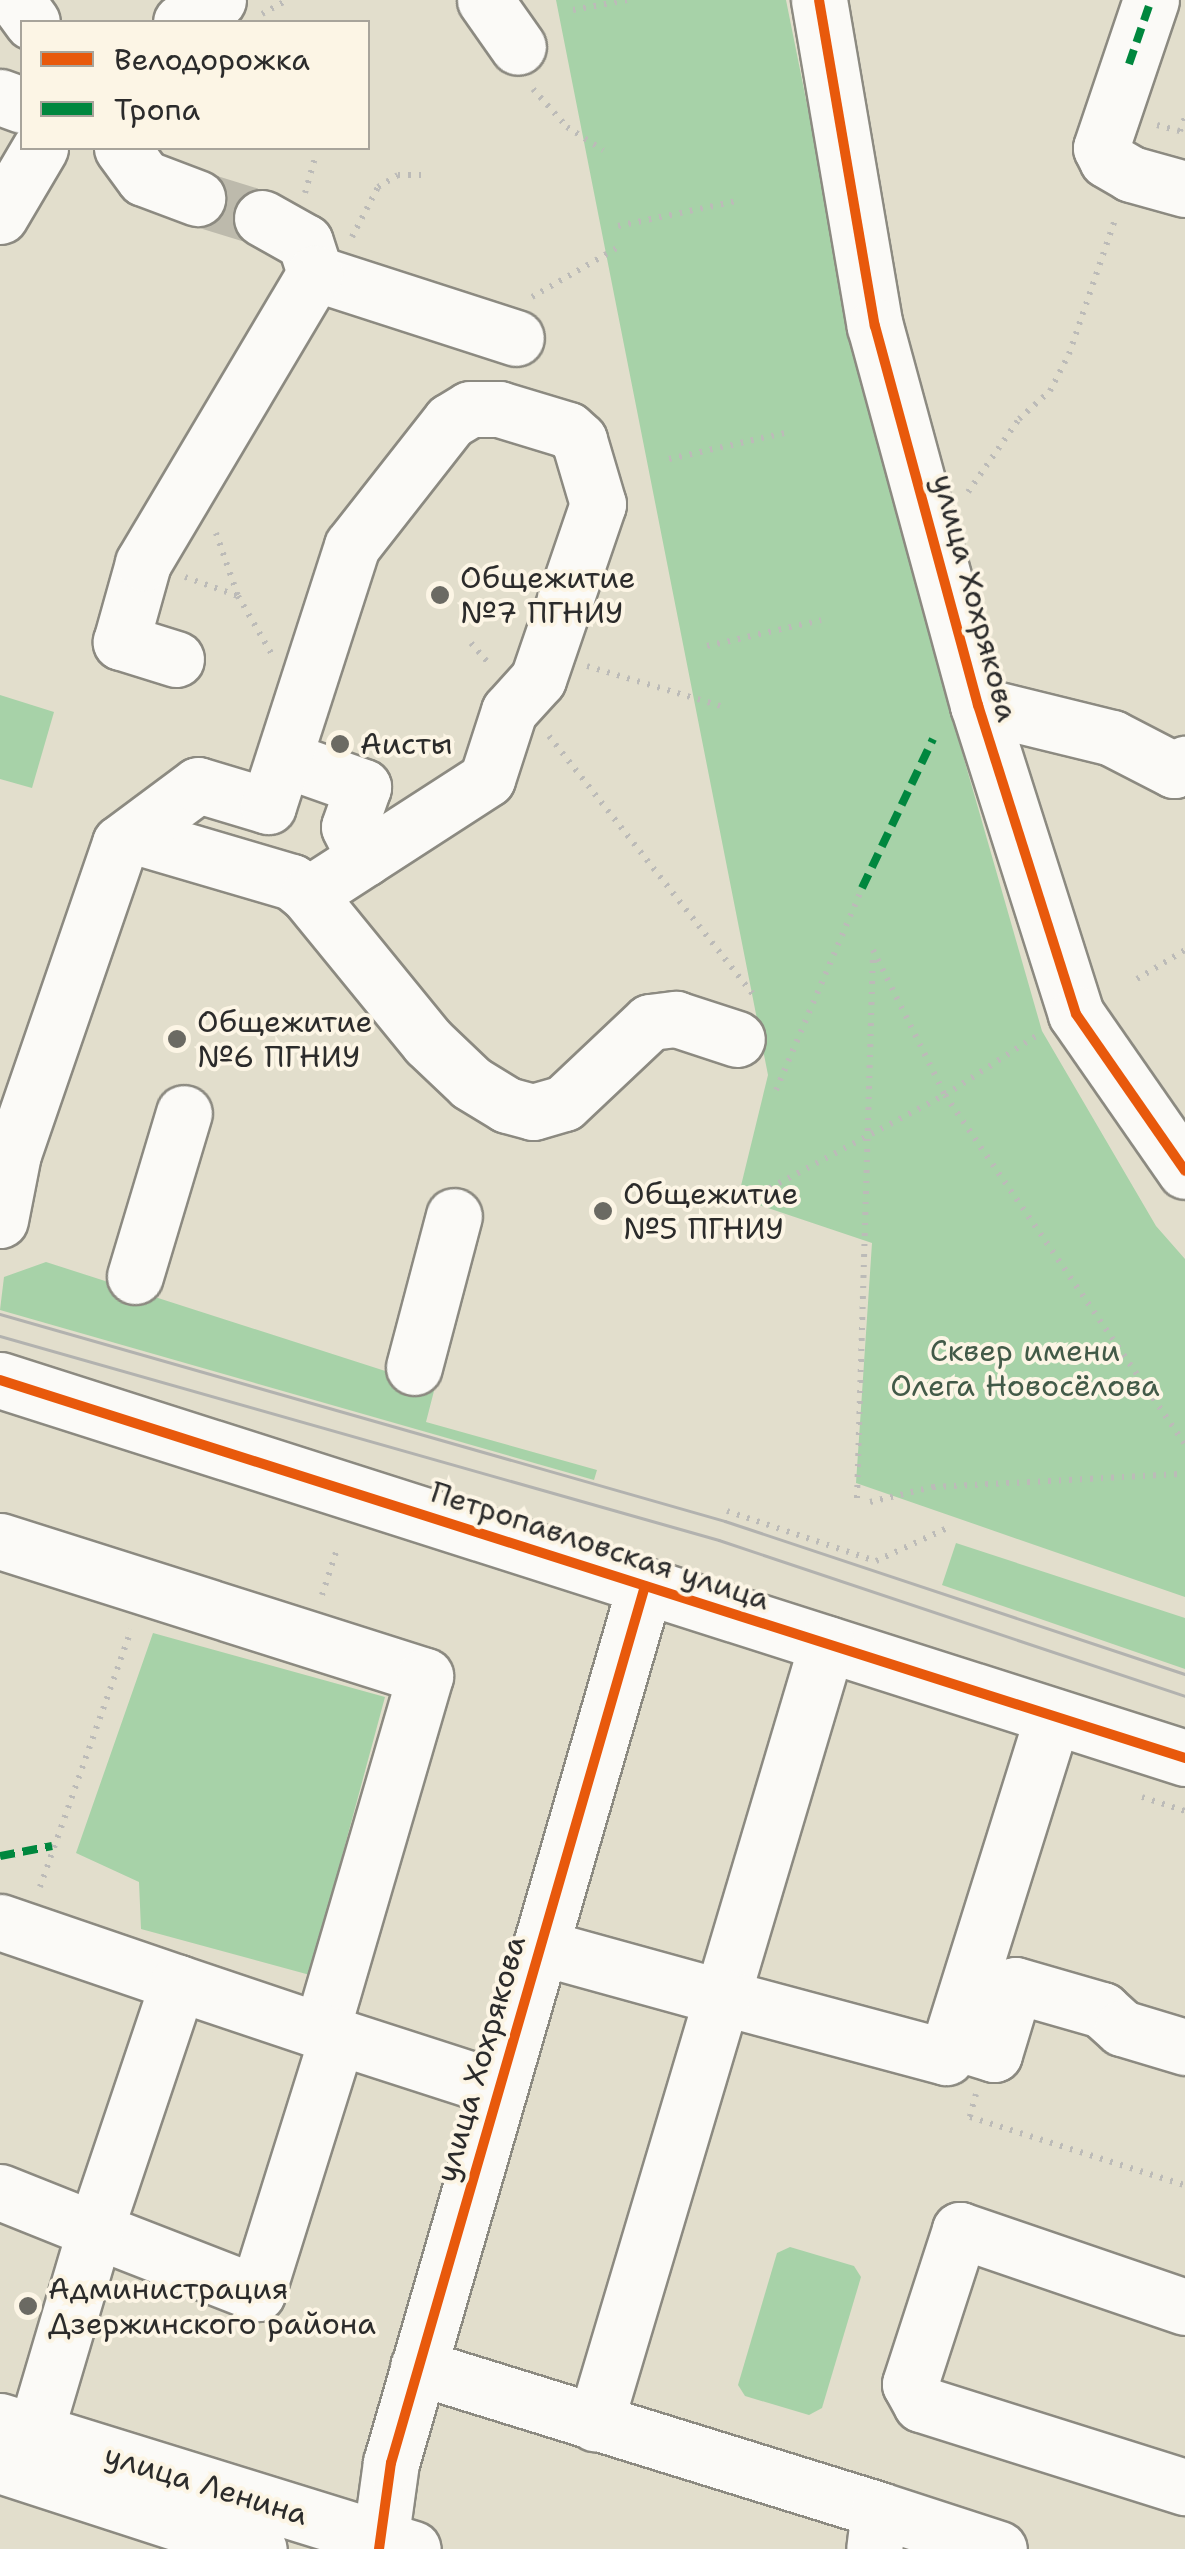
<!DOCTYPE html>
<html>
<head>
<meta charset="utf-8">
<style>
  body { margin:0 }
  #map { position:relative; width:1185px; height:2549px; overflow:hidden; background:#e2decc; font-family:"Shantell Sans",sans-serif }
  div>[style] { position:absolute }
  .green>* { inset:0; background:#a7d2a8 }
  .minor-tunnel>* { height:55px; margin-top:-27.5px; transform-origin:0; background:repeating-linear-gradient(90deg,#bdbaac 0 55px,transparent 0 83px) }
  .path>* { height:6px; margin-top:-3px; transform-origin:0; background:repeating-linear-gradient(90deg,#bcbbb8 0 2.5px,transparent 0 10.5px) }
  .roads { filter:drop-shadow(2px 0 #8c8a81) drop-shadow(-2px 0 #8c8a81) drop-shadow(0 2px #8c8a81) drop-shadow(0 -2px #8c8a81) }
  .minor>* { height:55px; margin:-27.5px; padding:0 27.5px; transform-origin:27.5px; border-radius:27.5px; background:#fbfaf7 }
  .major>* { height:55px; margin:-27.5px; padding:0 27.5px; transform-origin:27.5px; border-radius:27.5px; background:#fbfaf7 }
  .tram>* { height:2.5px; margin:-1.25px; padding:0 1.25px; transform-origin:1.25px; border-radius:1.25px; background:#b2b2af }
  .quiet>* { height:8px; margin-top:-4px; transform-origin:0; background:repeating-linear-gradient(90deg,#00873e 0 15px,transparent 0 23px) }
  .cycleway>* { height:10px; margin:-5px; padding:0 5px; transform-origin:5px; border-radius:5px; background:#e8590c }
  .dots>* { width:28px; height:28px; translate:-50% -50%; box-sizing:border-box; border:5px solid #fcf5e5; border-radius:50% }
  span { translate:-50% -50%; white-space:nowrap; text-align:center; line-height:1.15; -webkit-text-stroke:8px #fcf5e5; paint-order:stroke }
  .poi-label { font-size:30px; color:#2b2b2b }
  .left { translate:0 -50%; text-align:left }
  .street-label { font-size:30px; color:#2b2b2b }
  .park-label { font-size:30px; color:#425a48 }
  .legend { position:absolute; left:20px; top:20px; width:350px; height:130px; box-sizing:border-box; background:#fcf5e5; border:2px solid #a8a49b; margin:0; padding:12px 18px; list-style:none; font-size:30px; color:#2b2b2b }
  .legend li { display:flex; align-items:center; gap:20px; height:50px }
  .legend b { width:50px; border:2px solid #a8a49b }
</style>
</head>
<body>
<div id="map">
  <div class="green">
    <div style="clip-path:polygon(556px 0,786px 0,852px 328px,948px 703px,1042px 1031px,1156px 1226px,1185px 1259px,1185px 1597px,856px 1483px,872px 1243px,738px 1198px,768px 1075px)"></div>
    <div style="clip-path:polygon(0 695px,54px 712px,32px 788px,0 779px)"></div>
    <div style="clip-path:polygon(46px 1262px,435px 1387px,426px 1422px,597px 1470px,594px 1480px,0 1310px,4px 1277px)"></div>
    <div style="clip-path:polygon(956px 1543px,1185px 1618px,1185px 1669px,942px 1585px)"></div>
    <div style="clip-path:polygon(153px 1633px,385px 1697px,310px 1975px,141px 1929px,139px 1882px,76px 1853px)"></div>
    <div style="clip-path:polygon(790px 2247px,854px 2266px,861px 2277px,822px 2408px,809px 2415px,745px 2396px,738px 2385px,777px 2253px)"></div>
  </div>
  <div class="minor-tunnel">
    <div style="left:197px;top:198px;width:68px;rotate:17.1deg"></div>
  </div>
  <div class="path">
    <div style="left:573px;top:10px;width:55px;rotate:-10.5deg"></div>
    <div style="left:262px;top:14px;width:29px;rotate:-29deg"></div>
    <div style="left:533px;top:89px;width:51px;rotate:48.2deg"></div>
    <div style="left:567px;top:127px;width:43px;rotate:32.6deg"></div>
    <div style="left:1157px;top:125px;width:24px;rotate:15deg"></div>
    <div style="left:1180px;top:131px;width:15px;rotate:-70deg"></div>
    <div style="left:305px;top:193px;width:41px;rotate:-74.2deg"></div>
    <div style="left:618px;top:226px;width:122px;rotate:-11.9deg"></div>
    <div style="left:352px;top:237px;width:56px;rotate:-62.5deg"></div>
    <div style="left:378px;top:187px;width:23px;rotate:-31deg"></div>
    <div style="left:398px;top:175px;width:30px"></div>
    <div style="left:532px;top:297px;width:104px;rotate:-30deg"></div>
    <div style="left:669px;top:459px;width:118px;rotate:-12.7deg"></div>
    <div style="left:968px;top:492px;width:89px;rotate:-55.1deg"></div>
    <div style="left:1019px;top:419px;width:42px;rotate:-42.1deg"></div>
    <div style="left:1050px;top:391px;width:42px;rotate:-62.8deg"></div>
    <div style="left:1069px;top:354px;width:145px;rotate:-71.1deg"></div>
    <div style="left:216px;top:533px;width:67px;rotate:70.8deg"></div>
    <div style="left:238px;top:596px;width:66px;rotate:59.9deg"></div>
    <div style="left:185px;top:577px;width:56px;rotate:19.7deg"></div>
    <div style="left:471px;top:643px;width:29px;rotate:49deg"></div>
    <div style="left:707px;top:646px;width:117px;rotate:-12.8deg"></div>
    <div style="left:587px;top:666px;width:139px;rotate:16.7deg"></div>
    <div style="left:549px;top:736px;width:333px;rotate:51.7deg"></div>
    <div style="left:873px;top:950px;width:162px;rotate:63.6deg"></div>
    <div style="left:945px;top:1095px;width:424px;rotate:55.5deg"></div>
    <div style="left:1137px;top:979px;width:56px;rotate:-31.1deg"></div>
    <div style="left:776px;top:1090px;width:220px;rotate:-66.9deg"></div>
    <div style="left:751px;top:1198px;width:220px;rotate:-28deg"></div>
    <div style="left:945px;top:1095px;width:108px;rotate:-33deg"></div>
    <div style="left:857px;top:1498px;width:546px;rotate:-88.32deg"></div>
    <div style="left:870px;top:1502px;width:65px;rotate:-13.4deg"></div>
    <div style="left:933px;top:1487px;width:252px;rotate:-3deg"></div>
    <div style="left:727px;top:1511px;width:157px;rotate:18.6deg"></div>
    <div style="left:876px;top:1561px;width:78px;rotate:-24.9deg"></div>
    <div style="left:322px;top:1595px;width:48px;rotate:-71.9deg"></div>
    <div style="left:1142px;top:1797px;width:45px;rotate:18deg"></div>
    <div style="left:40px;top:1887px;width:273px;rotate:-70.5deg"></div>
    <div style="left:976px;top:2094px;width:24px;rotate:105deg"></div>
    <div style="left:970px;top:2117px;width:225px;rotate:17.6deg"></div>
  </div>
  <div class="roads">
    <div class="minor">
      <div style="left:16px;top:0;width:27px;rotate:54deg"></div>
      <div style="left:485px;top:0;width:57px;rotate:54.9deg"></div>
      <div style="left:819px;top:0;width:331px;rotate:80.3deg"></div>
      <div style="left:875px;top:326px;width:393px;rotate:74.8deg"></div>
      <div style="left:978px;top:705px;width:324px;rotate:72.4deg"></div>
      <div style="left:1076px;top:1014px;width:191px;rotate:55.2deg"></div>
      <div style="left:1151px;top:0;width:156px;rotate:108.7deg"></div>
      <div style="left:1101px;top:148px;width:13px;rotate:63deg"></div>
      <div style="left:1107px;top:160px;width:28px;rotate:30deg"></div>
      <div style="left:1131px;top:174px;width:56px;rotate:15.5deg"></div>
      <div style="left:181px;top:22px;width:43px;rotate:-30.7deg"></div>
      <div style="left:0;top:97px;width:23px;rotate:20deg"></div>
      <div style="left:122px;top:148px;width:37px;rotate:54deg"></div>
      <div style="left:144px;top:178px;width:57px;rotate:20.7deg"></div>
      <div style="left:0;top:216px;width:79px;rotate:-59.5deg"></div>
      <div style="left:262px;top:218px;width:49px;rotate:29.2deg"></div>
      <div style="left:305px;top:242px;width:33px;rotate:72deg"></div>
      <div style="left:315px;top:273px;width:211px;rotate:17.9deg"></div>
      <div style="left:176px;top:659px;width:58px;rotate:-162.8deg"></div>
      <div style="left:121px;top:642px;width:82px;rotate:-74.4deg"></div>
      <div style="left:143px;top:563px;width:337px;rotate:-59.3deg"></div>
      <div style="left:978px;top:705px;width:138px;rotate:13.8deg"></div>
      <div style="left:1112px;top:738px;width:70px;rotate:27.3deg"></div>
      <div style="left:1174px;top:770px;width:13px;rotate:-29deg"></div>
      <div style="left:284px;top:759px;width:84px;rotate:19.5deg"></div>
      <div style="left:363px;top:787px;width:42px;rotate:109.3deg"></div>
      <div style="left:349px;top:827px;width:35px;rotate:63deg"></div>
      <div style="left:132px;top:835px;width:167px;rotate:16.4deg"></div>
      <div style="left:292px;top:882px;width:21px;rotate:39deg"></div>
      <div style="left:0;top:1220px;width:67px;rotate:-78.9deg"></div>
      <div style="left:13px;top:1154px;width:329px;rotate:-71deg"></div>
      <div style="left:120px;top:843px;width:97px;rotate:-36.6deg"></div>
      <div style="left:198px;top:785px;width:73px;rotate:16.7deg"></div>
      <div style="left:268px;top:806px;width:273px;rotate:-72.1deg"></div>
      <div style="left:352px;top:546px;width:159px;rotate:-51.9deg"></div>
      <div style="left:450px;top:421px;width:23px;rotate:-31deg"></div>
      <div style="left:470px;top:409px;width:29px"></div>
      <div style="left:499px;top:409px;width:72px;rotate:16.9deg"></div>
      <div style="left:568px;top:430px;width:15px;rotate:42deg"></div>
      <div style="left:579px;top:440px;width:67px;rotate:73.5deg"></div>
      <div style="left:598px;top:504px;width:185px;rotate:108.9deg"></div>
      <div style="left:538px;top:679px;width:43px;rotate:132.2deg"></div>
      <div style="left:509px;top:711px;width:71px;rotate:107.9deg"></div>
      <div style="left:487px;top:779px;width:213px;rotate:147.1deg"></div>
      <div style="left:308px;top:895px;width:190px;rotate:50.8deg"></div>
      <div style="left:428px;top:1042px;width:59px;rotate:43.6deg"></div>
      <div style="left:471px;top:1083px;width:42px;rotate:31.4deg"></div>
      <div style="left:507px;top:1105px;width:27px;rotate:15deg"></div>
      <div style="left:533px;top:1112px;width:32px;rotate:-16deg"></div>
      <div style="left:564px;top:1103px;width:118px;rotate:-43.3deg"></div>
      <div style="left:650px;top:1022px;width:26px;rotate:-7deg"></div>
      <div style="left:676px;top:1019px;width:64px;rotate:18.2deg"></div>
      <div style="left:135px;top:1276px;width:170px;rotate:-73.3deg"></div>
      <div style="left:414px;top:1367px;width:156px;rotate:-75.2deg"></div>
      <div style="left:0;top:1380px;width:1244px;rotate:17.69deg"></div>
      <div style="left:0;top:1541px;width:446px;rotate:17.6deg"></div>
      <div style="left:425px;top:1676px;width:370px;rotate:106.3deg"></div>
      <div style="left:321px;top:2031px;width:185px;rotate:17.9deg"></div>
      <div style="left:827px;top:1644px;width:368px;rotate:106.6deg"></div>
      <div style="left:722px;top:1997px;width:232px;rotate:15deg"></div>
      <div style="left:946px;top:2057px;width:357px;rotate:-72.6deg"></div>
      <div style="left:0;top:1922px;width:188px;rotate:18.9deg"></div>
      <div style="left:540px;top:1947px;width:189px;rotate:15.4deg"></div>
      <div style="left:722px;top:1997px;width:445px;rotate:106.6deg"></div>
      <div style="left:321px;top:2031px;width:151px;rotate:-161.4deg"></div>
      <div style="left:178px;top:1983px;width:261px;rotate:108.6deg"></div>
      <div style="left:95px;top:2230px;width:174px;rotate:21.3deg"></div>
      <div style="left:257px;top:2293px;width:268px;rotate:-72.6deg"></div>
      <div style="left:952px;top:2041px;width:44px;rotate:17.2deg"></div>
      <div style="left:994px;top:2054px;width:72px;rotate:-73.1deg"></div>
      <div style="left:1015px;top:1985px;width:91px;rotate:16deg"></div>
      <div style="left:1102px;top:2010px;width:27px;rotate:42deg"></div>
      <div style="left:1122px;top:2028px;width:66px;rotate:16.8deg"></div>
      <div style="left:0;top:2192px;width:102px;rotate:21.8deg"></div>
      <div style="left:95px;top:2230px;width:211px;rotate:106.5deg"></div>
      <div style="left:1185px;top:2307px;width:238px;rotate:-161.1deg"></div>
      <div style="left:960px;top:2230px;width:162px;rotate:108deg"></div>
      <div style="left:910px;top:2384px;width:23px;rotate:61deg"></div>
      <div style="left:921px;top:2404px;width:277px;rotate:17.5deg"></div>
      <div style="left:418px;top:2367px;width:483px;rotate:17.2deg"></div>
      <div style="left:879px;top:2510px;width:39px;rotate:97deg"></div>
      <div style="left:879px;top:2510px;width:126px;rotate:18deg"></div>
      <div style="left:379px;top:2549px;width:87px;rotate:-82.1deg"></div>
      <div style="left:391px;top:2463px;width:913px;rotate:-73.85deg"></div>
    </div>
    <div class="major">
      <div style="left:0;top:2421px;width:432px;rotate:17.2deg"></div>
      <div style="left:0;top:2465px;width:272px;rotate:18deg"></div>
    </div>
  </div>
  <div class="tram">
    <div style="left:0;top:1314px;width:754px;rotate:15.93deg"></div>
    <div style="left:725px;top:1521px;width:485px;rotate:18.4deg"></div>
    <div style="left:0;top:1336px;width:747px;rotate:15.84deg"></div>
    <div style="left:719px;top:1540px;width:491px;rotate:18.5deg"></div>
  </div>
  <div class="quiet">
    <div style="left:1129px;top:64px;width:68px;rotate:-71deg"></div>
    <div style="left:862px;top:888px;width:165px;rotate:-64.5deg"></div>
    <div style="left:0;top:1856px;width:53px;rotate:-10.9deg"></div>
  </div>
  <div class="cycleway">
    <div style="left:819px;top:0;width:331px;rotate:80.3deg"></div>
    <div style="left:875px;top:326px;width:393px;rotate:74.8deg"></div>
    <div style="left:978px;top:705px;width:324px;rotate:72.4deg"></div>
    <div style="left:1076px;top:1014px;width:191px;rotate:55.2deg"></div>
    <div style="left:0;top:1380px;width:1244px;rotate:17.69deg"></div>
    <div style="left:379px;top:2549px;width:87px;rotate:-82.1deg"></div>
    <div style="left:391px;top:2463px;width:913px;rotate:-73.85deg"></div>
  </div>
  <div class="dots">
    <div style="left:440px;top:595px;background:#6b6a63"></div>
    <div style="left:340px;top:744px;background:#6b6a63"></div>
    <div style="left:177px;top:1039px;background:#6b6a63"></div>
    <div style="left:603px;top:1211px;background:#6b6a63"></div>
    <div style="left:28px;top:2306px;background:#6b6a63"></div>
  </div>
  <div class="poi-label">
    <span class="left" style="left:460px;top:595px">Общежитие<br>№7 ПГНИУ</span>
    <span class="left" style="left:360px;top:744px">Аисты</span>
    <span class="left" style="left:197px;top:1039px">Общежитие<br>№6 ПГНИУ</span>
    <span class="left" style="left:623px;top:1211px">Общежитие<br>№5 ПГНИУ</span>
    <span class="left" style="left:48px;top:2306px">Администрация<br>Дзержинского района</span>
  </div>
  <div class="street-label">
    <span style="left:975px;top:598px;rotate:75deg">улица Хохрякова</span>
    <span style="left:600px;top:1546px;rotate:18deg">Петропавловская улица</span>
    <span style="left:481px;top:2059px;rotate:-74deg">улица Хохрякова</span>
    <span style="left:206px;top:2485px;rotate:17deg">улица Ленина</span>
  </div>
  <div class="park-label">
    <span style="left:1025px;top:1368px">Сквер имени<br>Олега Новосёлова</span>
  </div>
  <ul class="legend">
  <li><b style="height:12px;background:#e8590c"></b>Велодорожка</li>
  <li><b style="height:12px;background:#00873e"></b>Тропа</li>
  </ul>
</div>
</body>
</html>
